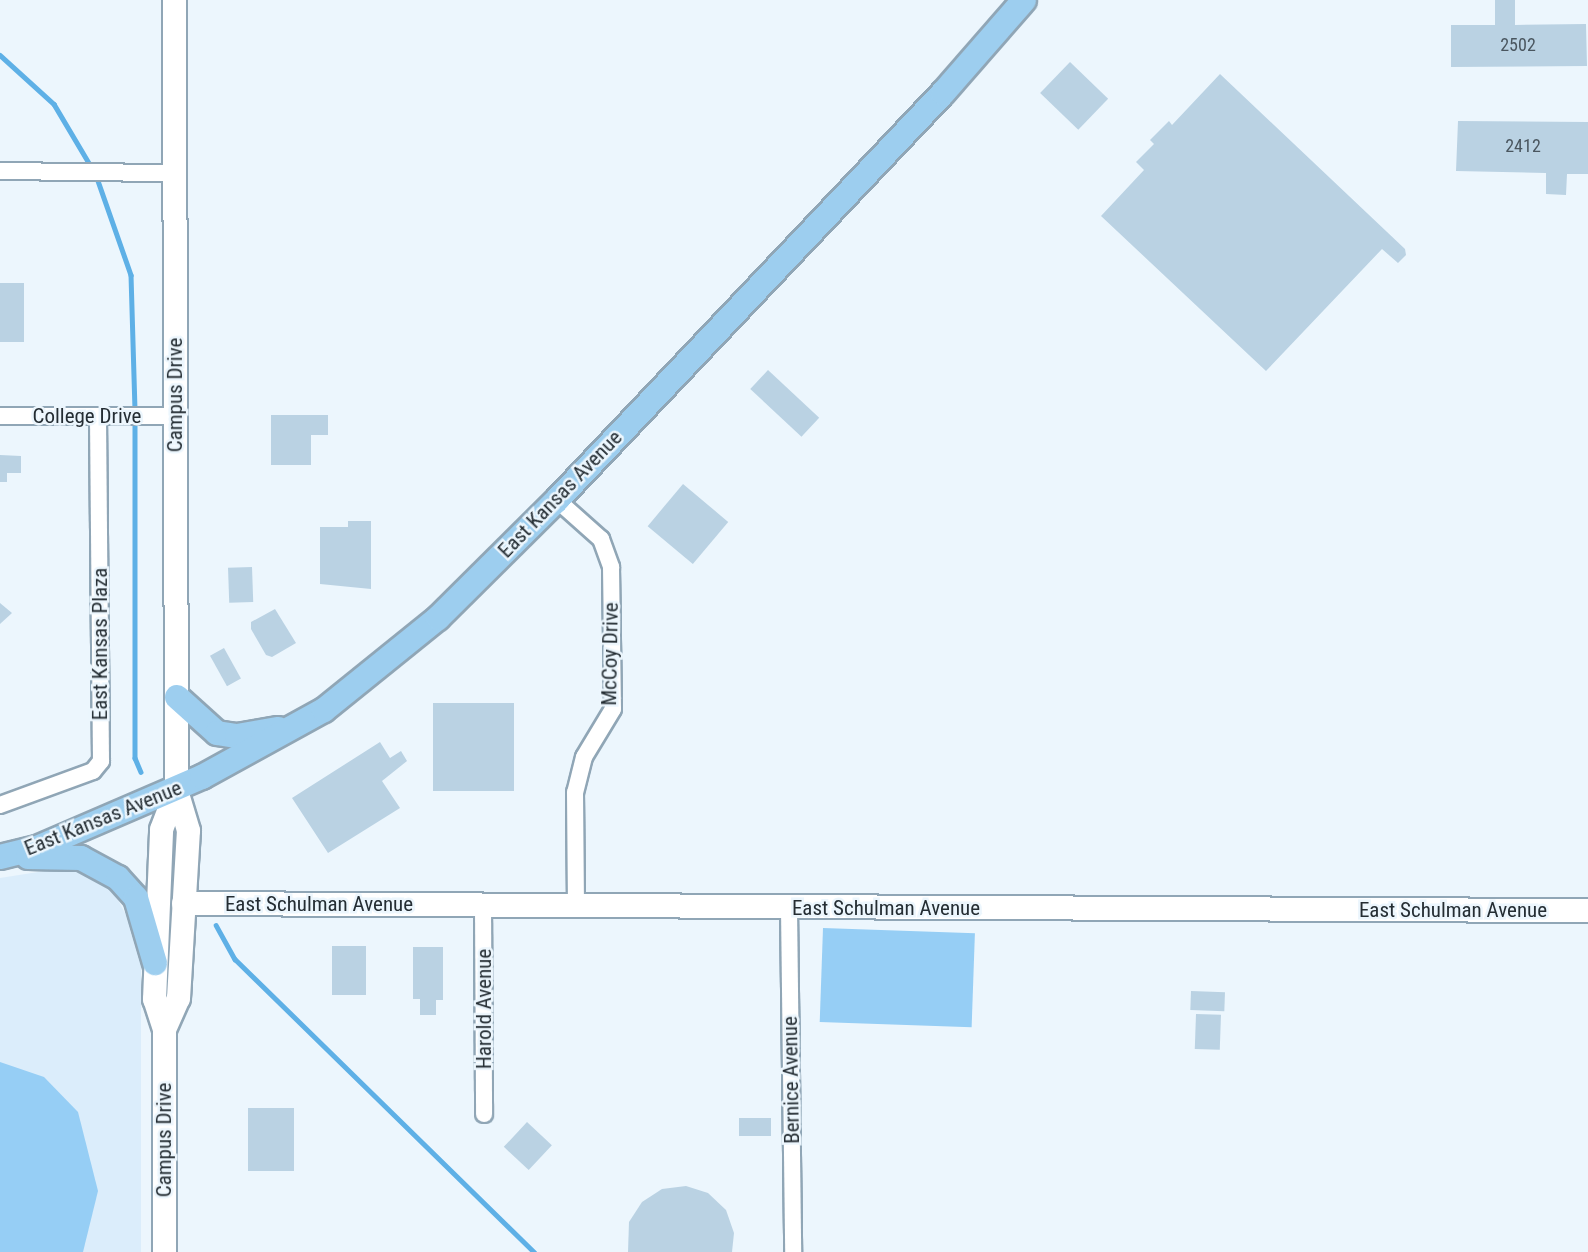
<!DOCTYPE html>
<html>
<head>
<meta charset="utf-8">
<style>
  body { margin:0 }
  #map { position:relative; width:1588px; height:1252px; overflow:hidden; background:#ecf6fd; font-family:"Roboto Condensed",sans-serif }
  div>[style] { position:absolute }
  .built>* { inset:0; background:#dbedfb }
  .green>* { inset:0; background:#96cef5; transform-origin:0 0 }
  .stream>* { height:4.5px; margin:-2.25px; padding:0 2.25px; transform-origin:2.25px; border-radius:2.25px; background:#5eb0e6 }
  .building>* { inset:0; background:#bad2e3; transform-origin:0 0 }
  .roads { filter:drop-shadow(2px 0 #90a6b6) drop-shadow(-2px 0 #90a6b6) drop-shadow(0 2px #90a6b6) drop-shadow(0 -2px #90a6b6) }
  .street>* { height:16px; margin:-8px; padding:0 8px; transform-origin:8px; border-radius:8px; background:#fff }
  .secondary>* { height:23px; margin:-11.5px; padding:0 11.5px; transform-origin:11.5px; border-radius:11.5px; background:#fff }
  .primary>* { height:24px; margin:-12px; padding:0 12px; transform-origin:12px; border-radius:12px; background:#9dceef }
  span { translate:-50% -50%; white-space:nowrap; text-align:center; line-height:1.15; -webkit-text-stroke:5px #ecf6fd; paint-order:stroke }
  .number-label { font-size:18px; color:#4a565f }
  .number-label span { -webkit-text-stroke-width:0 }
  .street-label { font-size:21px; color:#242d33 }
</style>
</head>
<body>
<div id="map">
  <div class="built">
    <div style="clip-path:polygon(70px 867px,113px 890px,141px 944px,141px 1252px,0 1252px,0 878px)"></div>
  </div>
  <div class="green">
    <div style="left:823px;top:928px;width:152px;height:94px;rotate:2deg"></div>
    <div style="clip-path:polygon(0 1062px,44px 1077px,78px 1112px,98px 1191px,83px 1252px,0 1252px)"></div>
  </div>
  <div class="stream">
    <div style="left:0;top:55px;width:73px;rotate:42.2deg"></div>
    <div style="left:54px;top:104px;width:74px;rotate:59.3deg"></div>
    <div style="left:96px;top:175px;width:106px;rotate:70.7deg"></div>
    <div style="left:131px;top:275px;width:137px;rotate:88.3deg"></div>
    <div style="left:135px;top:421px;width:337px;rotate:90deg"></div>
    <div style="left:135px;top:758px;width:15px;rotate:67deg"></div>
    <div style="left:216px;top:925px;width:39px;rotate:61deg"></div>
    <div style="left:235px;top:959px;width:419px;rotate:44.4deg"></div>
  </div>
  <div class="building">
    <div style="clip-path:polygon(1495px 0,1515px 0,1515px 25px,1586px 24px,1587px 66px,1451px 67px,1451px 25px,1495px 25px)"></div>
    <div style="left:1070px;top:62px;width:53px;height:43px;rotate:44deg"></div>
    <div style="clip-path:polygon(1220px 74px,1405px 249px,1406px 255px,1398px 263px,1382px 249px,1266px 371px,1101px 216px,1144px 170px,1136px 162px,1154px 144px,1150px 140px,1169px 121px,1172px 125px)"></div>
    <div style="clip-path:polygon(1458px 121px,1588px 122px,1588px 174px,1567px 174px,1566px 195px,1546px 194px,1546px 173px,1456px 171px)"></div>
    <div style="left:0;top:283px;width:24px;height:59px"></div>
    <div style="left:768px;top:370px;width:70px;height:26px;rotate:43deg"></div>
    <div style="clip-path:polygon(271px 415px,328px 415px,328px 435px,311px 435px,311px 465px,271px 465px)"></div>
    <div style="clip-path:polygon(0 455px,21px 456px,21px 473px,7px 473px,7px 482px,0 482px)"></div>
    <div style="left:683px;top:484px;width:59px;height:55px;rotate:40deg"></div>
    <div style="clip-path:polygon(348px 521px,371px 521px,371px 589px,320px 584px,320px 527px,348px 527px)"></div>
    <div style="left:252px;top:567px;width:35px;height:24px;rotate:88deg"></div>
    <div style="clip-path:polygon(0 603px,12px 613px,0 624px)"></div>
    <div style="clip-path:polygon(275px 609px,296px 643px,272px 657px,266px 655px,251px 629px,251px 622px)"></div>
    <div style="left:224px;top:648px;width:35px;height:16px;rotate:61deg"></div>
    <div style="left:433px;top:703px;width:81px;height:88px"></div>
    <div style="clip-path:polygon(380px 742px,390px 758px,401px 751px,407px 761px,382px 781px,400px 808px,328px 853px,292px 798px)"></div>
    <div style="left:332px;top:946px;width:34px;height:49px"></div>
    <div style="clip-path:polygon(413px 947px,443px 947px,443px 1000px,436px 1000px,436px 1015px,420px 1015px,420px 999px,413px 999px)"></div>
    <div style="left:1191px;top:991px;width:34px;height:19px;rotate:2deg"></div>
    <div style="left:1196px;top:1014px;width:25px;height:35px;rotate:2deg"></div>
    <div style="left:248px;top:1108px;width:46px;height:63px"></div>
    <div style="left:739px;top:1118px;width:32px;height:18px"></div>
    <div style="left:527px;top:1122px;width:34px;height:34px;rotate:43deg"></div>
    <div style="clip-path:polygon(686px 1186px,708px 1193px,726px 1210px,734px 1233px,732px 1252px,628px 1252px,629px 1222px,642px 1202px,662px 1189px)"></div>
  </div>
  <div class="roads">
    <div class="street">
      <div style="left:0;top:171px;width:175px;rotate:0.7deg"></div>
      <div style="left:0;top:416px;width:174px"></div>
      <div style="left:557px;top:500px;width:59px;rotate:41.6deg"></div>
      <div style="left:601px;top:539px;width:30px;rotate:70deg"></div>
      <div style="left:611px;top:567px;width:142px;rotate:89.2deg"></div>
      <div style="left:613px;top:709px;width:56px;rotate:121.1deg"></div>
      <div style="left:584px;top:757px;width:36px;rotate:104deg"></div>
      <div style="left:575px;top:792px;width:113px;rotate:89.5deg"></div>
      <div style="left:0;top:805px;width:99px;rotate:-20.1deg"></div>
      <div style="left:93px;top:771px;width:13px;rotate:-51deg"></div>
      <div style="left:101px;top:761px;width:345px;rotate:-90.5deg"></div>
      <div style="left:483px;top:904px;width:210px;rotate:89.7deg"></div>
      <div style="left:789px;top:908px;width:344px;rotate:89.3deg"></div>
    </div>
    <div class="secondary">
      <div style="left:183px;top:903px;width:1405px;rotate:0.29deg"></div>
      <div style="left:164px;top:1029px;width:34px;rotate:-66deg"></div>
      <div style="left:178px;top:998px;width:168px;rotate:-86.6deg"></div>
      <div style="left:188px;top:830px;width:42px;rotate:-106.7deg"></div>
      <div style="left:176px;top:790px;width:790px;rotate:-90.15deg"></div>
      <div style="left:164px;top:1252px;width:223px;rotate:-90deg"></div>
      <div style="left:164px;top:1029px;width:32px;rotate:-108deg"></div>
      <div style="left:154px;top:999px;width:170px;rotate:-87.6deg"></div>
      <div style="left:161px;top:829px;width:42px;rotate:-69deg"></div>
    </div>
    <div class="primary">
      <div style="left:177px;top:697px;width:54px;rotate:42deg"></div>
      <div style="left:217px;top:733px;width:20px;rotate:9deg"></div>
      <div style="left:237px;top:736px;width:42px;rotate:-9.7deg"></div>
      <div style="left:0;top:857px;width:38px;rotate:-14deg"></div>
      <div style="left:37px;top:848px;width:180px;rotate:-23.3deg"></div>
      <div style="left:202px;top:777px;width:139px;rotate:-28.8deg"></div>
      <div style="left:324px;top:710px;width:146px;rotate:-38.9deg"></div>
      <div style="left:438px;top:618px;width:168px;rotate:-44.8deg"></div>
      <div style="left:557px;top:500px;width:561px;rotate:-46.52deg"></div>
      <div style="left:943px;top:93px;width:123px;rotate:-48.9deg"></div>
      <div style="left:28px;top:857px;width:53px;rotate:1.1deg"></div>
      <div style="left:81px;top:858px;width:42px;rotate:28.4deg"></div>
      <div style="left:118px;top:878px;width:27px;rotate:48deg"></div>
      <div style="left:136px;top:898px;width:68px;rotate:73.7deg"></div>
    </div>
  </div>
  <div class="number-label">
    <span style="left:1518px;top:45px">2502</span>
    <span style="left:1523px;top:146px">2412</span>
  </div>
  <div class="street-label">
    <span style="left:175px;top:395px;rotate:-90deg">Campus Drive</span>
    <span style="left:87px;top:416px">College Drive</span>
    <span style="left:560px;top:494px;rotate:-46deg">East Kansas Avenue</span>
    <span style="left:100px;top:644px;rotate:-90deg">East Kansas Plaza</span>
    <span style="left:610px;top:654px;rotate:-89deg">McCoy Drive</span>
    <span style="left:103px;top:818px;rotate:-22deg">East Kansas Avenue</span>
    <span style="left:319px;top:904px">East Schulman Avenue</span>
    <span style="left:886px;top:908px">East Schulman Avenue</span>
    <span style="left:1453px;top:910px">East Schulman Avenue</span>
    <span style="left:484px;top:1009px;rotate:-90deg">Harold Avenue</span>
    <span style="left:791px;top:1080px;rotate:-91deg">Bernice Avenue</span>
    <span style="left:164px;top:1140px;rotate:-90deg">Campus Drive</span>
  </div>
</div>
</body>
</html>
